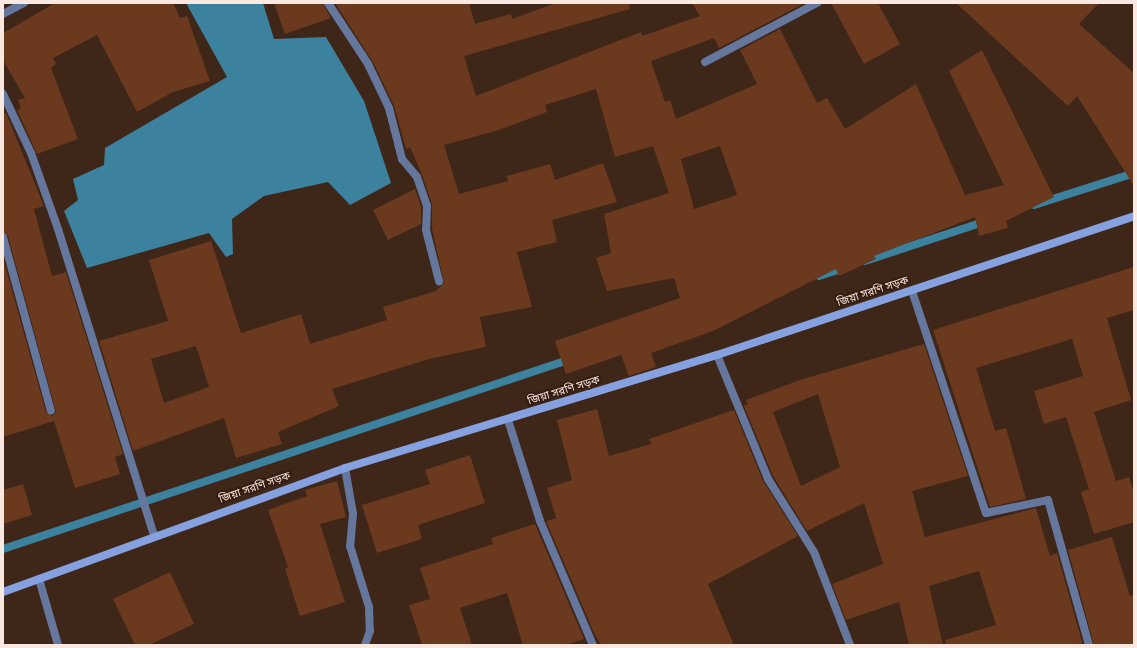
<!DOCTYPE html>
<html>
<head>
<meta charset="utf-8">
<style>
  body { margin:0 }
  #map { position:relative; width:1137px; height:648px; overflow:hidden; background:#3e2619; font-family:"Nunito Sans","Noto Sans Bengali",sans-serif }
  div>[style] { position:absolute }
  .water>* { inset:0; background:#3c819d }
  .stream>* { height:8px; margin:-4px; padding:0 4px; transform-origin:4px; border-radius:4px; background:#3c819d }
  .building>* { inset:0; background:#6b391d }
  .street>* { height:8px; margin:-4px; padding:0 4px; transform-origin:4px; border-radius:4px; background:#66779e }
  .secondary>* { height:8px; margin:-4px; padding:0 4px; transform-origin:4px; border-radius:4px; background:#86a1e0 }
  span { translate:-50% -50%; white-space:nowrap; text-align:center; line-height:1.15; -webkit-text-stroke:3.5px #341c0f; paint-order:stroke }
  .street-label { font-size:11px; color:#fae9e1 }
  .frame { position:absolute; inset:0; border:4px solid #fae9e1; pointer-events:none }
</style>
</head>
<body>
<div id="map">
  <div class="water">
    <div style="clip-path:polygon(186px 3px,263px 3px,274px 39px,326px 37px,364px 101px,391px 183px,350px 205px,328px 182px,264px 196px,232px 219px,233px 254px,226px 257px,209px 233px,87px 268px,64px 211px,78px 200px,73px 179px,104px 165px,105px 148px,227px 77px)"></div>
  </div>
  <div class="stream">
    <div style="left:1034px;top:205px;width:105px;rotate:-17.7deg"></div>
    <div style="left:865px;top:261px;width:128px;rotate:-18.2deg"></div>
    <div style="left:819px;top:276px;width:28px;rotate:-18deg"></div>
    <div style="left:3px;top:549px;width:599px;rotate:-18.5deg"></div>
  </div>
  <div class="building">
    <div style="clip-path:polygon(55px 3px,173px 3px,180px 18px,187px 16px,210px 81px,173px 92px,137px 112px,97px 35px,53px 58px,56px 64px,51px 68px,78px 139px,37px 154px,17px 110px,21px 109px,18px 100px,25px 98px,3px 60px,3px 33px)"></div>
    <div style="clip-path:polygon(274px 3px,323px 3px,331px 18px,285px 34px)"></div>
    <div style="clip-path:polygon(evenodd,335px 3px,469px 3px,475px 24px,511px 14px,512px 19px,556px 3px,629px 3px,630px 9px,464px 56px,476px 96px,641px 32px,642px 36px,700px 16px,692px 3px,805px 3px,719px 48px,714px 38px,651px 61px,665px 102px,670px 100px,676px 119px,757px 84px,740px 50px,780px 29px,817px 103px,827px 98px,845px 129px,916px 84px,965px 195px,1004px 185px,949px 71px,982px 50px,1054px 197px,1006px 221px,1008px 228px,979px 236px,975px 217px,874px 256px,876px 259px,839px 276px,836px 269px,713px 331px,651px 353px,656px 367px,629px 376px,621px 355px,566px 374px,555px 341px,680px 298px,674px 278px,607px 291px,596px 258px,611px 253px,604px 214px,669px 193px,653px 146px,615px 157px,596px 89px,545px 105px,547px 112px,499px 130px,444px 145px,459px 194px,508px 181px,507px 176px,550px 164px,555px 180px,603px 163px,617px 202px,552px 220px,557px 242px,517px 252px,532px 307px,480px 317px,486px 347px,429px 359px,332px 389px,339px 406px,278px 432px,282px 444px,236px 458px,224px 418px,133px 451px,99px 341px,168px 321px,149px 260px,211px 241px,241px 333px,301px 314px,310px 344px,387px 320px,383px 307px,436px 291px,444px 283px,432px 229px,432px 204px,422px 175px,410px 147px,406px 149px,394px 106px,373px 62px,335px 3px,720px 146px,737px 195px,694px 209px,681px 159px,720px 146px,335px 3px,196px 346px,209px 387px,164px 403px,151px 359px,196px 346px)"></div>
    <div style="clip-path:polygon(831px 3px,878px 3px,900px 44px,864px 64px)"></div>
    <div style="clip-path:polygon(956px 3px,1099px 3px,1079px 24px,1134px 73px,1134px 186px,1077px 96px,1068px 106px)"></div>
    <div style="clip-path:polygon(6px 113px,44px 206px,34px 209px,52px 276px,66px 272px,123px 454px,115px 457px,120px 474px,75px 488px,54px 421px,3px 437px,3px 258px,46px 412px,52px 416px,56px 412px,8px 236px,3px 232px,3px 114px)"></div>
    <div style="clip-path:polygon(415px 189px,421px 207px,421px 224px,388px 240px,373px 210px)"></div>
    <div style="clip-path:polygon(1134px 267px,1134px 310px,1107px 318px,1131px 400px,1094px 412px,1116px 481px,1129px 477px,1134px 493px,1134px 522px,1094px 534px,1081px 492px,1089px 489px,1066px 417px,1044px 424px,1034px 391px,1083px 376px,1072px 339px,976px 368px,995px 431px,1006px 428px,1026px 499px,990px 507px,933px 330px)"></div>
    <div style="clip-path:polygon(evenodd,924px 344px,968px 476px,912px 491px,925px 537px,1036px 508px,1050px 556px,1057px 553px,1083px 645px,946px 645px,945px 640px,996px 625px,979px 571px,929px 586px,943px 645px,909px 645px,899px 602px,846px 620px,832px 584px,883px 564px,864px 503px,807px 531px,773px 476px,744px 406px,748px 404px,746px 400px,803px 379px,924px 344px,818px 394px,840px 467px,801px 486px,773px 412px,818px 394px)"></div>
    <div style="clip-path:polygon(597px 409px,609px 456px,651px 444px,649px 439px,734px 410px,763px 481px,798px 536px,708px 584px,734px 645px,601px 645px,595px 635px,546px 521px,556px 518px,547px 488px,572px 480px,557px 420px)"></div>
    <div style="clip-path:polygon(470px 455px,485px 503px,418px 525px,422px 539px,377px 553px,362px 505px,430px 484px,425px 470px)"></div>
    <div style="clip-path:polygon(337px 481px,346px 517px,320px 524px,345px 602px,300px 616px,285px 569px,288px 567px,268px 510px,307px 496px,305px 490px)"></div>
    <div style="clip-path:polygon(23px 484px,32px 515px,3px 524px,3px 490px)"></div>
    <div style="clip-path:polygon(535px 524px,584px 639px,565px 645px,523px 645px,507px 593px,460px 608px,472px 645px,422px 645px,409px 605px,430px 599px,420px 568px,493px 544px,491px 538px)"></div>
    <div style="clip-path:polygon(1112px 537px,1130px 596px,1134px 595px,1134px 645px,1094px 645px,1068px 550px)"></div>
    <div style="clip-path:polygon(170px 572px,194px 624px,149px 645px,135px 645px,113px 599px)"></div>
  </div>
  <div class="street">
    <div style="left:328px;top:3px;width:73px;rotate:56.7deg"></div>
    <div style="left:368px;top:64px;width:49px;rotate:64.5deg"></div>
    <div style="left:389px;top:108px;width:53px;rotate:75.7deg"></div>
    <div style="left:402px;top:159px;width:23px;rotate:50deg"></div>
    <div style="left:417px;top:177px;width:31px;rotate:71deg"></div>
    <div style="left:427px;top:206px;width:24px;rotate:92deg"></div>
    <div style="left:426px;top:230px;width:53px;rotate:75.7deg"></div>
    <div style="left:3px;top:14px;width:24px;rotate:-28deg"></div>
    <div style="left:705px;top:62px;width:127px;rotate:-27.8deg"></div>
    <div style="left:3px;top:94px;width:65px;rotate:64.6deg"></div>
    <div style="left:31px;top:153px;width:81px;rotate:70.4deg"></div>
    <div style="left:58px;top:229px;width:321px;rotate:72.6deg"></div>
    <div style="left:3px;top:237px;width:180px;rotate:74.6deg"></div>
    <div style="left:912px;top:291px;width:234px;rotate:71.6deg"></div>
    <div style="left:986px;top:513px;width:63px;rotate:-11.8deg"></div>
    <div style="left:1048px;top:500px;width:151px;rotate:74.2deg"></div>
    <div style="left:717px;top:355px;width:134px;rotate:67.6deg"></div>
    <div style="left:768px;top:479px;width:86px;rotate:57.8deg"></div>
    <div style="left:814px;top:552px;width:100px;rotate:68.8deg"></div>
    <div style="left:508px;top:420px;width:106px;rotate:72.4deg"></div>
    <div style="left:540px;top:521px;width:135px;rotate:66.9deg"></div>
    <div style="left:345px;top:468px;width:47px;rotate:80.1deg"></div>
    <div style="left:353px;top:514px;width:32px;rotate:95deg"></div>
    <div style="left:350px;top:546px;width:64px;rotate:72.7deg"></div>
    <div style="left:369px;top:607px;width:24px;rotate:88deg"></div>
    <div style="left:370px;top:631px;width:15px;rotate:110deg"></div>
    <div style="left:39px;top:579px;width:69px;rotate:73.9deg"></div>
  </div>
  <div class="secondary">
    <div style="left:3px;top:592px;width:364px;rotate:-19.9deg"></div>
    <div style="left:345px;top:468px;width:389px;rotate:-16.9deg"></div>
    <div style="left:717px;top:355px;width:440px;rotate:-18.4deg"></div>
  </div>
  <div class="street-label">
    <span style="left:873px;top:292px;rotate:-18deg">জিয়া সরণি সড়ক</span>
    <span style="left:564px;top:391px;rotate:-17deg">জিয়া সরণি সড়ক</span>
    <span style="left:255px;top:488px;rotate:-19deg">জিয়া সরণি সড়ক</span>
  </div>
  <div class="frame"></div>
</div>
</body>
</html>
